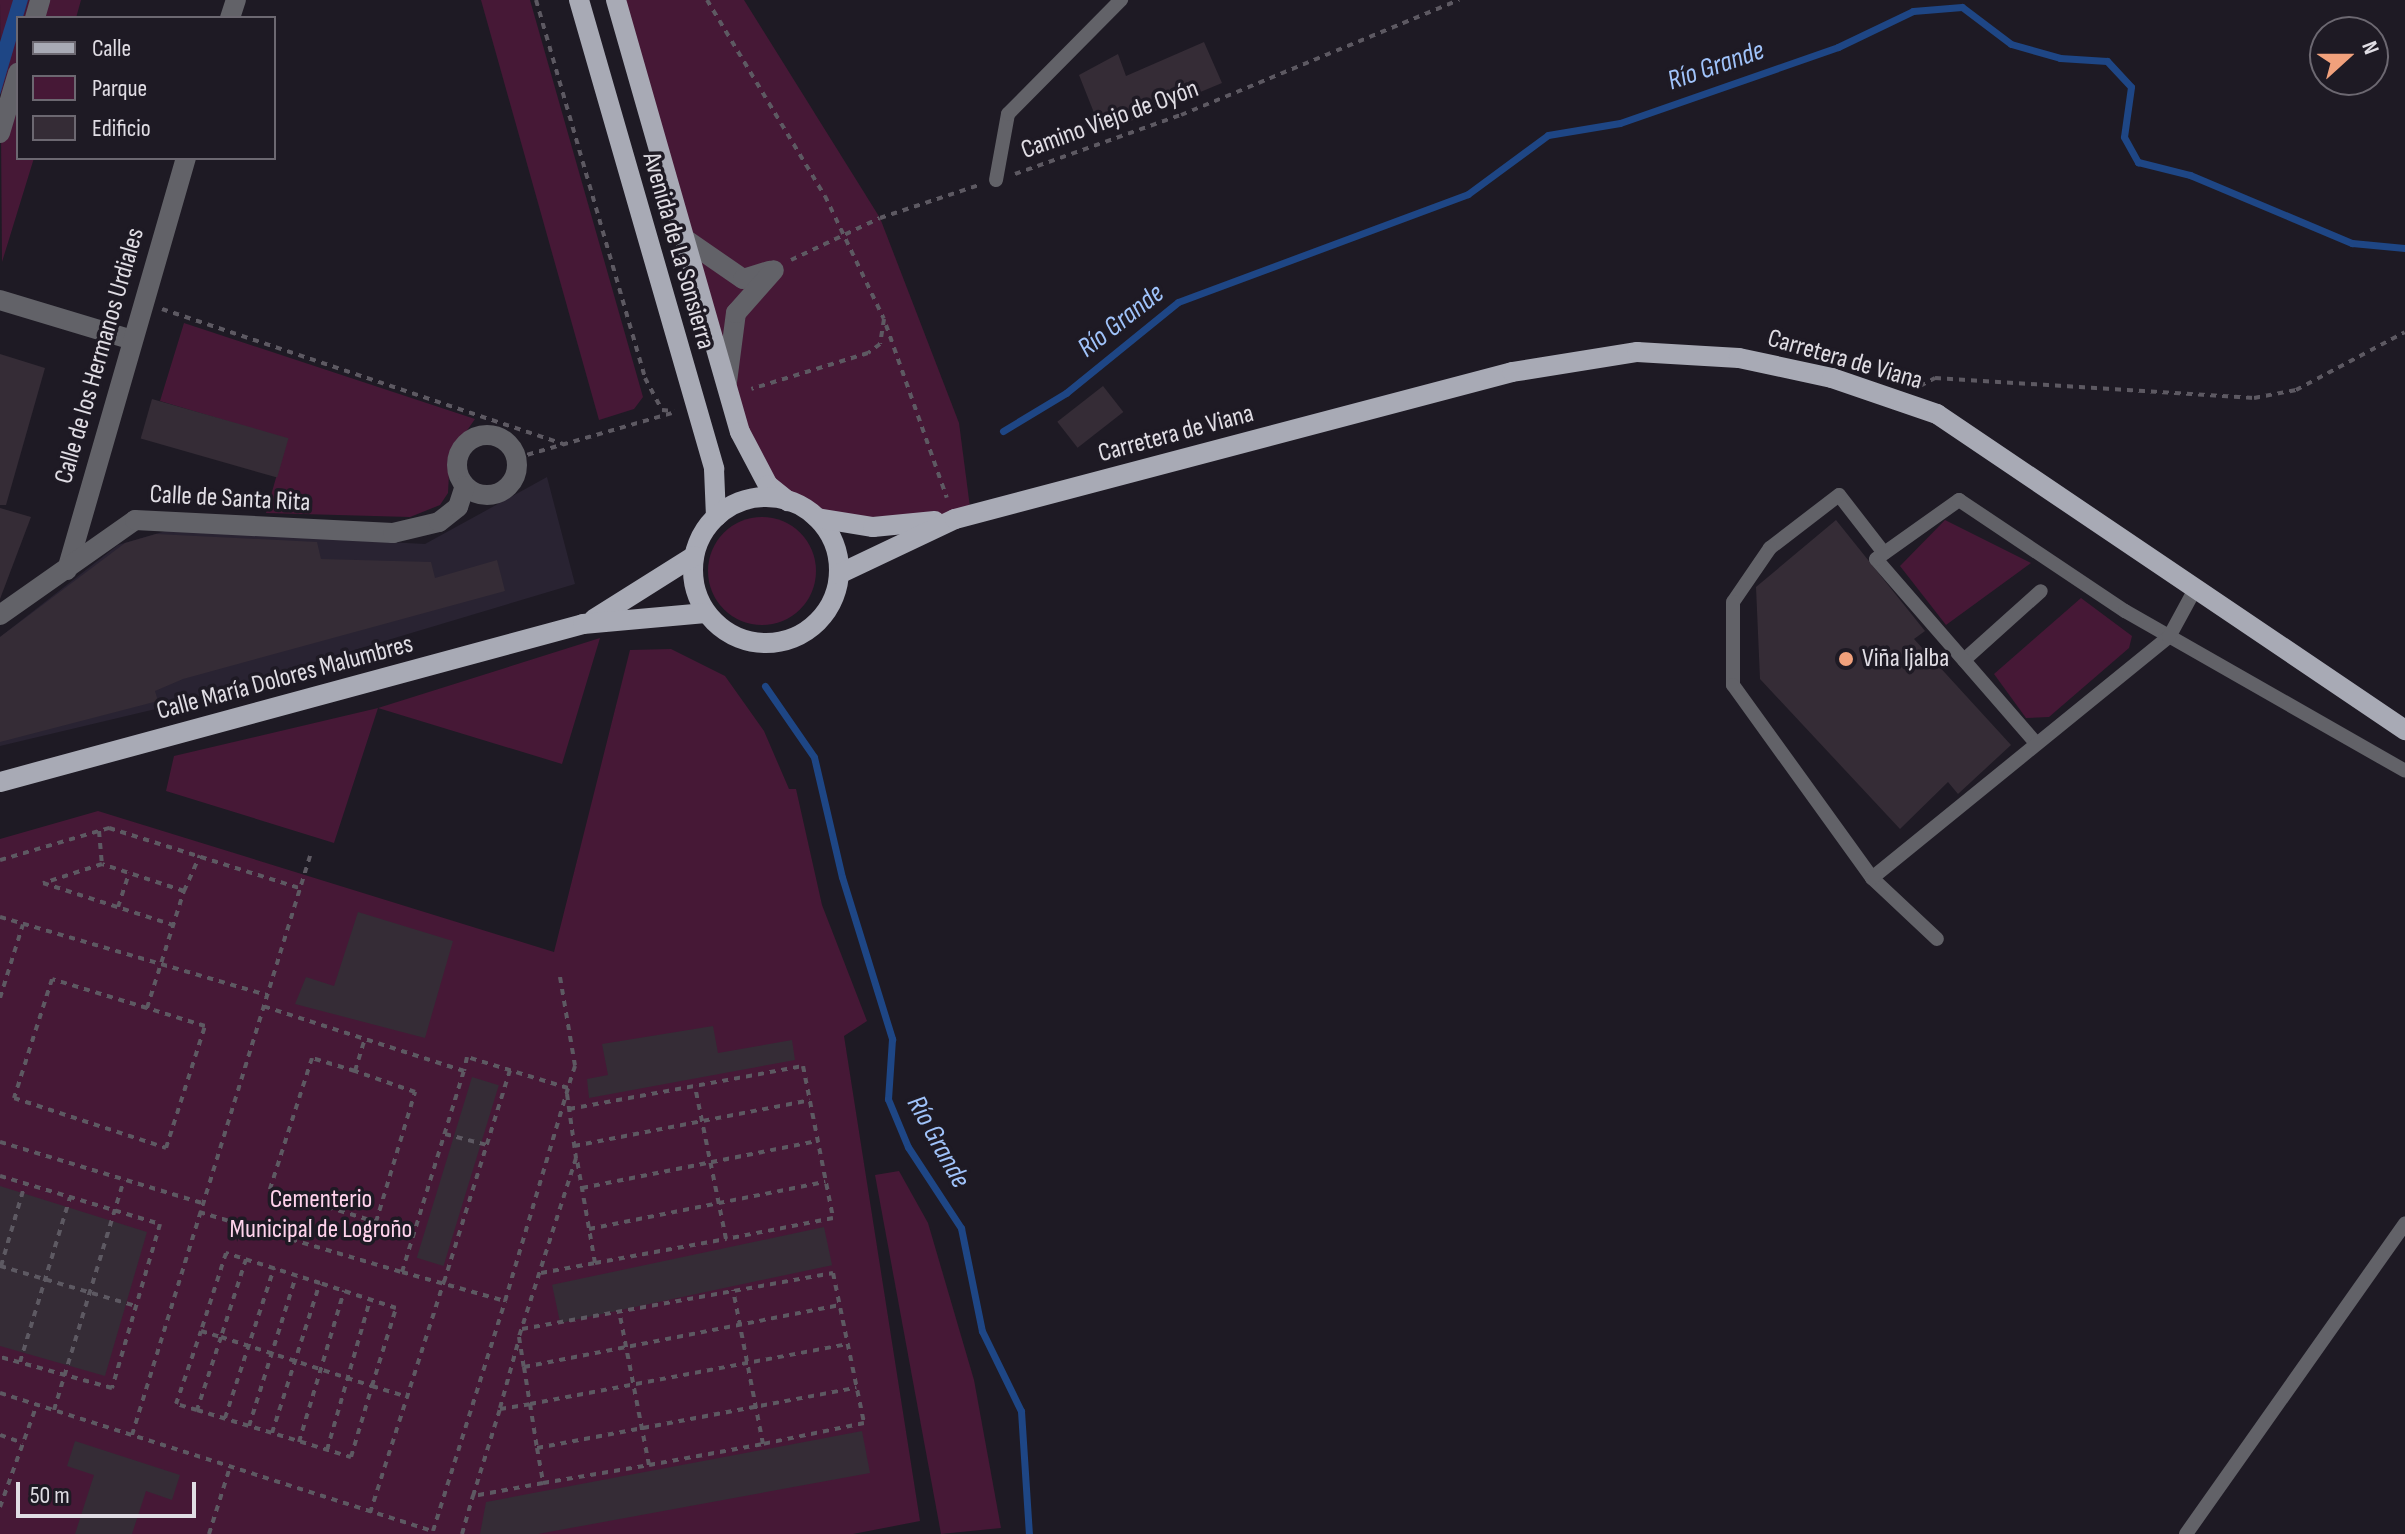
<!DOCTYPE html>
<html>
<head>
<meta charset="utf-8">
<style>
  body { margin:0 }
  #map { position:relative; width:2405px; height:1534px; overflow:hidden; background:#1e1a24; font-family:"Sofia Sans Condensed",sans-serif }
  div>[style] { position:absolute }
  .built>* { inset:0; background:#292332 }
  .green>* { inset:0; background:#461836 }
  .round { border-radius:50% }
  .water>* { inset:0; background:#1e4685 }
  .stream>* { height:7px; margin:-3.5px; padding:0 3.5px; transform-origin:3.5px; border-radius:3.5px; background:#1e4685 }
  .building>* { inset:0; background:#352c36; transform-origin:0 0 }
  .path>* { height:4px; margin-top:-2px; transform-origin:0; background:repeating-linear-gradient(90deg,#5d5962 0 6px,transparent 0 12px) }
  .lane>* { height:14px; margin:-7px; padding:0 7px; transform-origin:7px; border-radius:7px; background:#626268 }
  .street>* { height:20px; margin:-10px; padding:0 10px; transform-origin:10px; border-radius:10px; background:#626268 }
  .street>.ring { margin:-10px; padding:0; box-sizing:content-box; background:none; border:20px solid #626268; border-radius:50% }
  .primary>* { height:20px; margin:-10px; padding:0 10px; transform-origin:10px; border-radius:10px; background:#a8aab5 }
  .primary>.ring { margin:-10px; padding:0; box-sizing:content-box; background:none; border:20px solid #a8aab5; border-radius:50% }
  .dots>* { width:22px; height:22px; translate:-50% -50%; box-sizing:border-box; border:4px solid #1e1a24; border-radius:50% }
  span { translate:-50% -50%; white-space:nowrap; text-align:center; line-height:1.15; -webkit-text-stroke:7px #1e1a24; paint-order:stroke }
  .street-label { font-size:26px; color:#e0dde4 }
  .poi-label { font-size:26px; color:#e0dde4 }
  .left { translate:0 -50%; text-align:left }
  .park-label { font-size:26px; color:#ffd3ec }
  .water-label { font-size:28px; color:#a0c3fa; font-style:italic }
  .legend { position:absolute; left:16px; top:16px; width:260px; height:144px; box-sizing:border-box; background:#1e1a24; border:2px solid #6c6871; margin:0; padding:10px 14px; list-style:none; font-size:24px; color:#e0dde4 }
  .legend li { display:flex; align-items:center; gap:16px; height:40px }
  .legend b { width:40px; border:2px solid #6c6871 }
  .north { position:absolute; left:2309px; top:16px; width:80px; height:80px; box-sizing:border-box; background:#1e1a24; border:2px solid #6c6871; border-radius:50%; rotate:69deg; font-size:22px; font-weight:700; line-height:32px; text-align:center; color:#e0dde4 }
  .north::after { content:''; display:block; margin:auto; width:28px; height:36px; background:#f1a17c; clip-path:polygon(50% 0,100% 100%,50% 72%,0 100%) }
  .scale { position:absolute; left:16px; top:1482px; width:180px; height:36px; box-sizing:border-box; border:4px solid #e0dde4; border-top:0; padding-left:10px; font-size:24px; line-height:28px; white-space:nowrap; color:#e0dde4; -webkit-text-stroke:6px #1e1a24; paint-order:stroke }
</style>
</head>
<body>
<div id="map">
  <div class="built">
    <div style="clip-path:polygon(547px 477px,575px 584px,160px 708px,0 746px,0 637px,118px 545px,169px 530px,425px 544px)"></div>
  </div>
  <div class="green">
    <div style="clip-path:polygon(0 0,81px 0,76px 18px,18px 18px,18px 158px,34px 158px,2px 262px)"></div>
    <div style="clip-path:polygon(481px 0,530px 0,643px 397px,634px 409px,599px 420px)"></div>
    <div style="clip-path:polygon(616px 0,744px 0,880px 218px,959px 423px,971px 515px,817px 518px,788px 501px,755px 462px)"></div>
    <div style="clip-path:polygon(184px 323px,475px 419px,450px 455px,448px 493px,440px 505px,410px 517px,266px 513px,287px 439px,160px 401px)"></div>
    <div class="round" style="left:708px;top:517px;width:108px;height:108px"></div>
    <div style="clip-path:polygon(1945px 520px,2031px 563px,1946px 625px,1900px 566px)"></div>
    <div style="clip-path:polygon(2081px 598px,2132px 636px,2129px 648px,2049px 717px,2026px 718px,1994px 674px)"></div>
    <div style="clip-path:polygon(600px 638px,562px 764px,378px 708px,334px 843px,166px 791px,174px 756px,378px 708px)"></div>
    <div style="clip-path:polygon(671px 649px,725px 676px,764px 731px,789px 789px,796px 789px,822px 905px,867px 1021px,844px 1036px,920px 1521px,853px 1534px,0 1534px,0 839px,98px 811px,554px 952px,630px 650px)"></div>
    <div style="clip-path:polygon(899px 1171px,928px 1223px,974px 1380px,1001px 1528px,941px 1534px,875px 1175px)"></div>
  </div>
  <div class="water">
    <div style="clip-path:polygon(13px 0,28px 0,0 95px,0 42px)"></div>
  </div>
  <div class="stream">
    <div style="left:1003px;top:431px;width:74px;rotate:-31.1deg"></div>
    <div style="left:1066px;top:393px;width:144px;rotate:-39.1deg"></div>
    <div style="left:1178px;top:302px;width:309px;rotate:-20.4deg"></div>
    <div style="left:1468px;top:194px;width:99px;rotate:-36.4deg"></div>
    <div style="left:1548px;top:135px;width:73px;rotate:-9.5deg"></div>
    <div style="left:1620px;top:123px;width:231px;rotate:-19.2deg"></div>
    <div style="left:1838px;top:47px;width:83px;rotate:-25.6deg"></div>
    <div style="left:1913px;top:11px;width:49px;rotate:-4.7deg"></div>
    <div style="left:1962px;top:7px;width:61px;rotate:37.1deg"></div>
    <div style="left:2011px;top:44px;width:51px;rotate:15.9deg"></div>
    <div style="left:2060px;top:58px;width:47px;rotate:3.7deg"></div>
    <div style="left:2107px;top:61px;width:35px;rotate:47deg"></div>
    <div style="left:2131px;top:87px;width:50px;rotate:98deg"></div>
    <div style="left:2124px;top:137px;width:29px;rotate:61deg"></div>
    <div style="left:2138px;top:162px;width:54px;rotate:14deg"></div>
    <div style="left:2190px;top:175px;width:176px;rotate:22.8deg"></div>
    <div style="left:2352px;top:243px;width:53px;rotate:5.4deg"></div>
    <div style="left:765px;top:686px;width:86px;rotate:55.4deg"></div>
    <div style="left:814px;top:757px;width:123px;rotate:76.9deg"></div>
    <div style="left:842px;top:877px;width:170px;rotate:72.8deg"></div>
    <div style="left:892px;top:1039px;width:60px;rotate:93.8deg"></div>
    <div style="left:888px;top:1099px;width:52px;rotate:67.4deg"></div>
    <div style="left:908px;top:1147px;width:97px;rotate:56.8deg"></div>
    <div style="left:961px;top:1228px;width:105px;rotate:78.5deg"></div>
    <div style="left:982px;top:1331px;width:89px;rotate:64deg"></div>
    <div style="left:1021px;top:1411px;width:123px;rotate:86.3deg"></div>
  </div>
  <div class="building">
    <div style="clip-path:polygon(1204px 42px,1222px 83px,1102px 133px,1079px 75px,1118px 54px,1126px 76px)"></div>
    <div style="clip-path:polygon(0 354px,45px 368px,6px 505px,0 505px)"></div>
    <div style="left:1103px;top:386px;width:33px;height:58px;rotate:52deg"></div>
    <div style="left:152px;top:399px;width:142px;height:41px;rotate:16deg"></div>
    <div style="clip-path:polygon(0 508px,31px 517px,0 599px)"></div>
    <div style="clip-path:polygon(1836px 520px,1925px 631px,1914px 639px,2011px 745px,1958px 794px,1948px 782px,1900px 829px,1760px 679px,1756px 587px)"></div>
    <div style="clip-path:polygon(156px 534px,317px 542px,321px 559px,431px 562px,435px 578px,497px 560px,505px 591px,183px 679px,155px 691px,158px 701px,0 742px,0 637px,125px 543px)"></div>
    <div style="clip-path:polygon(358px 912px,453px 941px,425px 1038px,295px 1004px,306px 977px,334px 986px)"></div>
    <div style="clip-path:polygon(713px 1026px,718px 1053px,792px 1040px,795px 1060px,589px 1098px,587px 1079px,608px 1075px,602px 1044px)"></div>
    <div style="left:472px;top:1077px;width:28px;height:189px;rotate:17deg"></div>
    <div style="clip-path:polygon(0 1186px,147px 1232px,105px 1376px,0 1346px)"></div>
    <div style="left:824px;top:1227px;width:39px;height:278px;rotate:78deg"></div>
    <div style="clip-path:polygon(862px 1431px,870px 1473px,538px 1534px,480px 1534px,486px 1502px)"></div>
    <div style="clip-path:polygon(75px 1441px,180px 1475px,172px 1500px,146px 1491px,132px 1534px,75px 1534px,94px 1475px,67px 1466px)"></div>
  </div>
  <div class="path">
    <div style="left:536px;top:0;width:393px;rotate:73.9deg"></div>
    <div style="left:645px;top:378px;width:36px;rotate:62deg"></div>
    <div style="left:662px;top:410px;width:12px;rotate:5deg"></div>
    <div style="left:707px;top:0;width:229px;rotate:59deg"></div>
    <div style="left:825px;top:196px;width:136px;rotate:64.4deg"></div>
    <div style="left:884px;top:319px;width:25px;rotate:99deg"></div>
    <div style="left:880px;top:344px;width:15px;rotate:143deg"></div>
    <div style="left:868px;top:353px;width:122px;rotate:162.9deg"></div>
    <div style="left:1015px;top:174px;width:176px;rotate:-19.6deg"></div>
    <div style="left:1181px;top:115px;width:301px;rotate:-22.5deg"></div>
    <div style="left:791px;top:260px;width:98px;rotate:-25.3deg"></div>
    <div style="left:880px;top:218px;width:104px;rotate:-18.4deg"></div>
    <div style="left:162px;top:309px;width:423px;rotate:18.6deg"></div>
    <div style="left:886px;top:325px;width:183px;rotate:70.6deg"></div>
    <div style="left:1920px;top:386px;width:17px;rotate:-28deg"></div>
    <div style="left:1935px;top:378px;width:320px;rotate:3.6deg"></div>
    <div style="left:2254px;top:398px;width:43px;rotate:-10.8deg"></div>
    <div style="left:2296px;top:390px;width:123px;rotate:-28deg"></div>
    <div style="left:516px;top:458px;width:162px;rotate:-16.1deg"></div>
    <div style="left:99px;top:831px;width:33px;rotate:85deg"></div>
    <div style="left:0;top:860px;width:114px;rotate:-16.4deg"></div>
    <div style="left:109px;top:828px;width:199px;rotate:17.5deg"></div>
    <div style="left:184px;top:891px;width:39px;rotate:-66deg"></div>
    <div style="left:118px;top:907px;width:36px;rotate:-72deg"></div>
    <div style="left:0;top:917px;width:277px;rotate:16.3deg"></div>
    <div style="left:560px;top:977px;width:90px;rotate:80.4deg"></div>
    <div style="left:575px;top:1066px;width:23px;rotate:108deg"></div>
    <div style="left:0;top:998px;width:77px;rotate:-72.7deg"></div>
    <div style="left:147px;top:1008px;width:99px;rotate:-163deg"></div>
    <div style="left:52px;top:979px;width:125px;rotate:107.7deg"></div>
    <div style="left:14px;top:1098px;width:160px;rotate:18.2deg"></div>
    <div style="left:166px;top:1148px;width:128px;rotate:-72.3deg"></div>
    <div style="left:205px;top:1026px;width:61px;rotate:-162.8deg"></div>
    <div style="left:147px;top:1008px;width:123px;rotate:-72.5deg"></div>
    <div style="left:184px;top:891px;width:86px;rotate:-161.8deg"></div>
    <div style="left:102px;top:864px;width:62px;rotate:162.1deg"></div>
    <div style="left:43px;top:883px;width:137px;rotate:17.9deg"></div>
    <div style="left:355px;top:1071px;width:45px;rotate:-163.2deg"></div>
    <div style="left:312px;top:1058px;width:138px;rotate:107.8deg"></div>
    <div style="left:270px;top:1189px;width:111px;rotate:17.3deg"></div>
    <div style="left:376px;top:1222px;width:136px;rotate:-73.3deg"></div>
    <div style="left:415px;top:1092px;width:64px;rotate:-160.7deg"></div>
    <div style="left:355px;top:1071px;width:34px;rotate:-73deg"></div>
    <div style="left:567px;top:1094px;width:65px;rotate:82deg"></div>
    <div style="left:576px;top:1158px;width:188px;rotate:107.7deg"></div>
    <div style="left:519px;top:1337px;width:30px;rotate:81deg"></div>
    <div style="left:524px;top:1367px;width:37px;rotate:81deg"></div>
    <div style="left:530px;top:1404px;width:45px;rotate:81deg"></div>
    <div style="left:537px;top:1448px;width:36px;rotate:80deg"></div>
    <div style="left:543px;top:1483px;width:71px;rotate:169.5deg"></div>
    <div style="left:473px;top:1496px;width:91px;rotate:-72.8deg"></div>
    <div style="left:500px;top:1409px;width:30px;rotate:-9deg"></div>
    <div style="left:530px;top:1404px;width:324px;rotate:-10.7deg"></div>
    <div style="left:569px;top:1109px;width:238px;rotate:-10.4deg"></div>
    <div style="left:803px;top:1066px;width:155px;rotate:78.8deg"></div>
    <div style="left:833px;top:1218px;width:109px;rotate:168.9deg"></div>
    <div style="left:445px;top:1134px;width:43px;rotate:14.7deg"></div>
    <div style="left:0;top:1142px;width:211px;rotate:16.8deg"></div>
    <div style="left:574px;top:1146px;width:240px;rotate:-11deg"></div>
    <div style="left:0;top:1176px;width:167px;rotate:16.7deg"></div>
    <div style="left:160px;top:1224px;width:171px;rotate:106.3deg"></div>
    <div style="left:112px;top:1388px;width:116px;rotate:-164.5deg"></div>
    <div style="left:582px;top:1188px;width:241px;rotate:-11.3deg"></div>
    <div style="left:199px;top:1212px;width:212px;rotate:16.5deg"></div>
    <div style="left:402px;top:1272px;width:210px;rotate:-72.9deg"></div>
    <div style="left:464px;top:1071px;width:211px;rotate:-162.1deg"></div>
    <div style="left:589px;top:1229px;width:241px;rotate:-11.3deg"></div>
    <div style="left:246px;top:1259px;width:82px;rotate:107.8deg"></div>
    <div style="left:221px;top:1337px;width:77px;rotate:108.2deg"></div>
    <div style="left:197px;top:1410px;width:161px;rotate:17deg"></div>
    <div style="left:351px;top:1457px;width:74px;rotate:-73.5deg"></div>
    <div style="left:372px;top:1386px;width:82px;rotate:-72.9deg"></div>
    <div style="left:396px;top:1308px;width:80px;rotate:-161.8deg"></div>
    <div style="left:320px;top:1283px;width:99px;rotate:-162.3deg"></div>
    <div style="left:226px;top:1253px;width:82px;rotate:107.8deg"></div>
    <div style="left:201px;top:1331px;width:21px;rotate:17deg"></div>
    <div style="left:221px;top:1337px;width:159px;rotate:18deg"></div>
    <div style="left:372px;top:1386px;width:37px;rotate:17deg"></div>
    <div style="left:595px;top:1263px;width:133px;rotate:-10.4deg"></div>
    <div style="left:726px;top:1239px;width:156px;rotate:-101.5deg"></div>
    <div style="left:0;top:1266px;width:142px;rotate:16.4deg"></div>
    <div style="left:1px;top:1266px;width:85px;rotate:-73.7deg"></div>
    <div style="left:402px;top:1272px;width:107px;rotate:15.7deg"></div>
    <div style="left:505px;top:1301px;width:222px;rotate:-73.5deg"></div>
    <div style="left:568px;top:1088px;width:106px;rotate:-162.9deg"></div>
    <div style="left:467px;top:1057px;width:14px;rotate:102deg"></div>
    <div style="left:541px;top:1273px;width:55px;rotate:-10.5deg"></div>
    <div style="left:595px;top:1263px;width:105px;rotate:-99.9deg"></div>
    <div style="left:444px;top:1282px;width:222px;rotate:-72.7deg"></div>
    <div style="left:522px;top:1329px;width:316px;rotate:-10.2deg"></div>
    <div style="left:833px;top:1273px;width:153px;rotate:78.3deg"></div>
    <div style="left:864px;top:1423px;width:103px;rotate:168.3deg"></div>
    <div style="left:20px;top:1362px;width:172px;rotate:-73.1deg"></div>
    <div style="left:524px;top:1367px;width:322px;rotate:-11.1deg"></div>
    <div style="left:0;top:1393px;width:454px;rotate:17.7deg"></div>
    <div style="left:433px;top:1531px;width:241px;rotate:-72.6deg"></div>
    <div style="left:500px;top:1408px;width:72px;rotate:-74.6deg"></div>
    <div style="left:54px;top:1410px;width:240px;rotate:-73.1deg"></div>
    <div style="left:197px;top:1410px;width:22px;rotate:-164deg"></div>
    <div style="left:176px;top:1404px;width:77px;rotate:-71.1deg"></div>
    <div style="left:225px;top:1418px;width:158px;rotate:-71.9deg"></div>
    <div style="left:249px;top:1426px;width:157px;rotate:-72.6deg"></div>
    <div style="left:272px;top:1433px;width:157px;rotate:-72.3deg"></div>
    <div style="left:0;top:1435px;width:24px;rotate:19deg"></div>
    <div style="left:132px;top:1435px;width:606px;rotate:-72.91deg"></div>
    <div style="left:299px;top:1442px;width:158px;rotate:-73.4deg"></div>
    <div style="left:537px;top:1448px;width:325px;rotate:-10.7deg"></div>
    <div style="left:327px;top:1450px;width:156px;rotate:-74deg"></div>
    <div style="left:649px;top:1465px;width:116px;rotate:-10.4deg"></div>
    <div style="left:763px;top:1444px;width:157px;rotate:-101deg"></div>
    <div style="left:543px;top:1483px;width:108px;rotate:-9.6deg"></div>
    <div style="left:649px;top:1465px;width:157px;rotate:-101deg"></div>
    <div style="left:0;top:1507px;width:109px;rotate:-70.2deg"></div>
    <div style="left:370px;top:1513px;width:244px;rotate:-72.3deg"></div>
    <div style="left:209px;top:1534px;width:70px;rotate:-72.6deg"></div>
    <div style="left:462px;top:1534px;width:40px;rotate:-74deg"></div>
  </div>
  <div class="lane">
    <div style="left:996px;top:180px;width:67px;rotate:-79.7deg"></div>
    <div style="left:1008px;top:114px;width:161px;rotate:-45.3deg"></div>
    <div style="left:1884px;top:553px;width:73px;rotate:-127.8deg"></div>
    <div style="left:1839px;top:495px;width:87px;rotate:142.5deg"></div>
    <div style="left:1770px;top:548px;width:65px;rotate:124.4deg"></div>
    <div style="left:1733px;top:602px;width:83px;rotate:90deg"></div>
    <div style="left:1733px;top:685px;width:238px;rotate:54.2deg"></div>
    <div style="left:1872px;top:878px;width:89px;rotate:43.2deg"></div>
    <div style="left:1964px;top:660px;width:103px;rotate:-41.9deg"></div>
    <div style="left:2035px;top:742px;width:242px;rotate:-131deg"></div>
    <div style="left:1876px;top:559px;width:102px;rotate:-35.4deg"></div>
    <div style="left:1959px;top:500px;width:200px;rotate:33.8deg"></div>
    <div style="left:2125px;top:611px;width:322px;rotate:29.7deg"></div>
    <div style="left:1872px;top:878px;width:382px;rotate:-39.1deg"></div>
    <div style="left:2169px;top:637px;width:52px;rotate:-61.5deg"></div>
    <div style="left:2186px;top:1534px;width:380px;rotate:-54.8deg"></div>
  </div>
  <div class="street">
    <div style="left:35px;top:18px;width:19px;rotate:-74deg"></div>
    <div style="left:230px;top:18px;width:19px;rotate:-72deg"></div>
    <div style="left:0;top:133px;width:63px;rotate:-73.3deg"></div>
    <div style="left:685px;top:239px;width:70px;rotate:34.6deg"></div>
    <div style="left:743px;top:279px;width:28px;rotate:-17deg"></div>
    <div style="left:0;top:300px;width:135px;rotate:16.8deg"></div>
    <div style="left:727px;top:382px;width:70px;rotate:-82.6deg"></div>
    <div style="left:736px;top:313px;width:57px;rotate:-48.5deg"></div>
    <div class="ring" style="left:457px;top:435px;width:40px;height:40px"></div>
    <div style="left:67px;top:570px;width:429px;rotate:-73.9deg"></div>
    <div style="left:0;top:615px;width:165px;rotate:-35.1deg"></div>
    <div style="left:135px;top:520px;width:258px;rotate:2.9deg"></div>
    <div style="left:393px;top:533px;width:47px;rotate:-13.4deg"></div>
    <div style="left:439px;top:522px;width:24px;rotate:-38deg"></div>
    <div style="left:458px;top:507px;width:22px;rotate:-72deg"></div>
  </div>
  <div class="primary">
    <div style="left:579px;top:0;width:488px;rotate:73.9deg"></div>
    <div style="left:714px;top:469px;width:48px;rotate:87.6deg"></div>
    <div style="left:616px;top:0;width:449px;rotate:74deg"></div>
    <div style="left:740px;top:432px;width:60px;rotate:62.2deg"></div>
    <div style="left:768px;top:485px;width:26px;rotate:39deg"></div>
    <div class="ring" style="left:693px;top:497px;width:126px;height:126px"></div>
    <div style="left:817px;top:518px;width:57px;rotate:9.1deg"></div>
    <div style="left:873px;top:527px;width:62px;rotate:-5.5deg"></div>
    <div style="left:839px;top:574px;width:128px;rotate:-25.4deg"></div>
    <div style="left:955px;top:519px;width:576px;rotate:-14.78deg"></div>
    <div style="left:1512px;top:372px;width:127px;rotate:-9.1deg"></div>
    <div style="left:1637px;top:352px;width:102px;rotate:3.4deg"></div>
    <div style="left:1739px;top:358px;width:95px;rotate:12.1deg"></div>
    <div style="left:1832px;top:378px;width:111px;rotate:18.9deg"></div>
    <div style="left:1937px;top:414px;width:565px;rotate:34.03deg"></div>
    <div style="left:594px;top:619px;width:118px;rotate:-32.2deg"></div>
    <div style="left:0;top:782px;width:604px;rotate:-15.16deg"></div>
    <div style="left:583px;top:624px;width:123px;rotate:-5.1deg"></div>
  </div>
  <div class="dots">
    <div style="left:1846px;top:659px;background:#f1a17c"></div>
  </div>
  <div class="street-label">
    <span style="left:1110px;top:120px;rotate:-20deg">Camino Viejo de Oyón</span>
    <span style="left:678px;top:251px;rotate:74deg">Avenida de La Sonsierra</span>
    <span style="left:100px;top:356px;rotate:-74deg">Calle de los Hermanos Urdiales</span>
    <span style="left:1845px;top:360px;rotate:16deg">Carretera de Viana</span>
    <span style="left:1176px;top:434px;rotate:-15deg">Carretera de Viana</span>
    <span style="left:230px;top:499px;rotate:3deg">Calle de Santa Rita</span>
    <span style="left:285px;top:678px;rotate:-15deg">Calle María Dolores Malumbres</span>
  </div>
  <div class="poi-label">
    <span class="left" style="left:1862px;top:659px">Viña Ijalba</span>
  </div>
  <div class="park-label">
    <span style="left:321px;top:1215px">Cementerio<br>Municipal de Logroño</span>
  </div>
  <div class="water-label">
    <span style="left:1716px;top:66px;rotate:-19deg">Río Grande</span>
    <span style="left:1121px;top:321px;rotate:-38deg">Río Grande</span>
    <span style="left:938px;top:1142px;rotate:61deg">Río Grande</span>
  </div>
  <ul class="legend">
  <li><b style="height:10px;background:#a8aab5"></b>Calle</li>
  <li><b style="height:22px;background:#461836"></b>Parque</li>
  <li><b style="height:22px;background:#352c36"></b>Edificio</li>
  </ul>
  <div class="north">N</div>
  <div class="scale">50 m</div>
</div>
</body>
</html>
